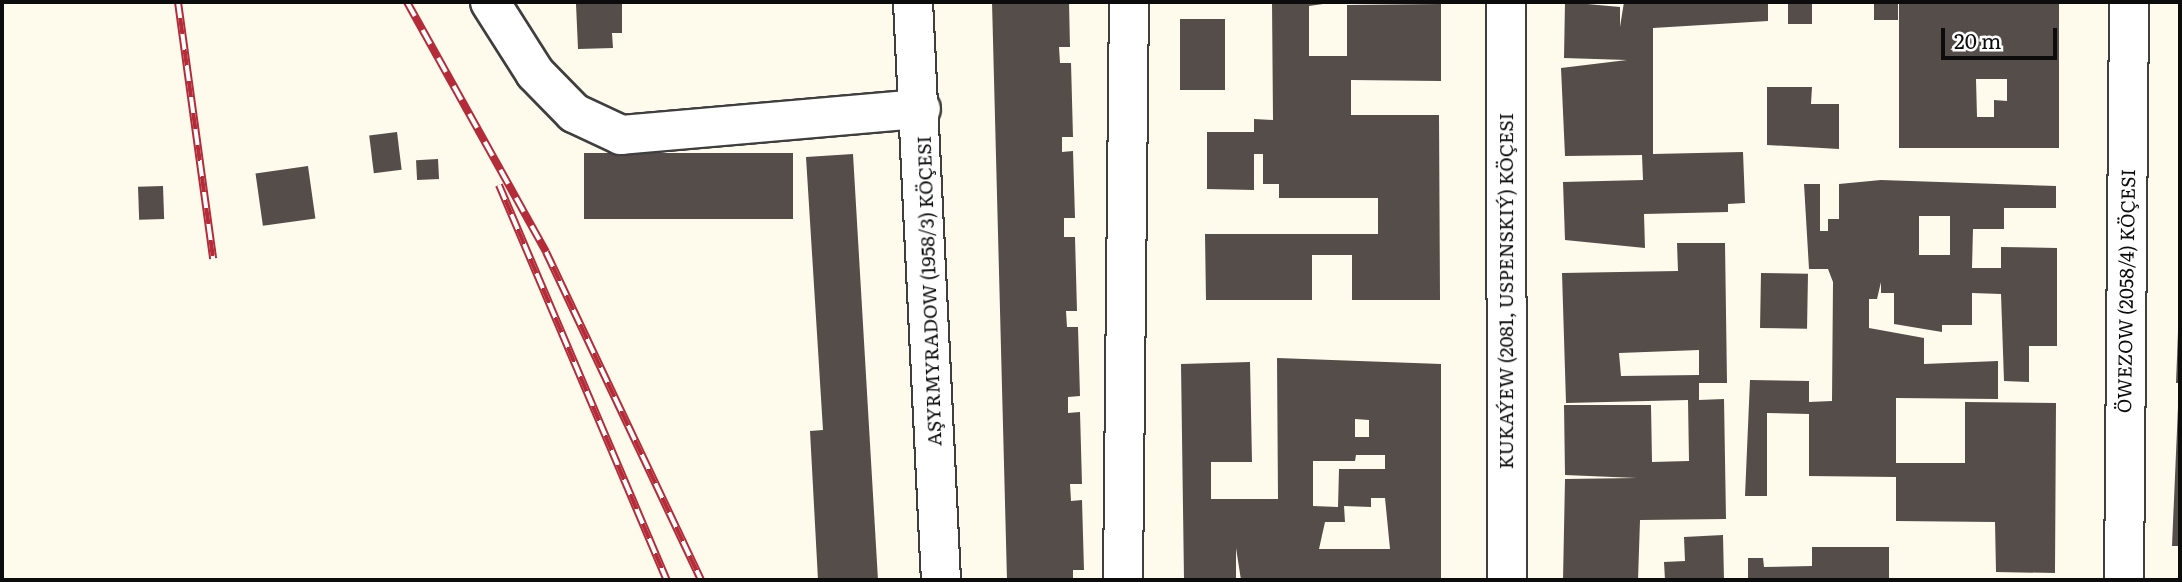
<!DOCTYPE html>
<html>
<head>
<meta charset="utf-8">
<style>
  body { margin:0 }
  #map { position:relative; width:2182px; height:582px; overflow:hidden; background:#fefaec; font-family:Literata,serif }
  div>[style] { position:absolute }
  .building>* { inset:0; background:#544d49; transform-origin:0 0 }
  .roads { filter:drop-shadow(2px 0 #3f3f3f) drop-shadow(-2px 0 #3f3f3f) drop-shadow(0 2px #3f3f3f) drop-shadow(0 -2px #3f3f3f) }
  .minor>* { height:38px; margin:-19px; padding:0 19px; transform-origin:19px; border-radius:19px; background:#fff }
  .rail>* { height:8px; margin-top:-4px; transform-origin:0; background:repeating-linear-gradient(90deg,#fff 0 16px,#b42c39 0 32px); box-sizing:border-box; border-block:2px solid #b42c39 }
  span { translate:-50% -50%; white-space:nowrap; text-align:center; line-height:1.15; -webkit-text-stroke:7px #fff; paint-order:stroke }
  .street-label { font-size:19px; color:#0c0c0c }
  .frame { position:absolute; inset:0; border:4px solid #0c0c0c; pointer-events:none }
  .scale { position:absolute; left:1941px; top:28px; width:116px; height:32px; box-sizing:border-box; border:4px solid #0c0c0c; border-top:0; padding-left:9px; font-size:21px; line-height:24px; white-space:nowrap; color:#0c0c0c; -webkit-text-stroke:5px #fff; paint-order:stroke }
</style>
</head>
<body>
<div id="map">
  <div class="building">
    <div style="clip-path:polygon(622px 2px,622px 33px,612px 33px,613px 48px,578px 49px,576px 4px)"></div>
    <div style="clip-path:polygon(992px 2px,1069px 2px,1070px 47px,1059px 47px,1060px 63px,1071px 63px,1073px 137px,1062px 137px,1062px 152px,1073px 151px,1075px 218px,1064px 218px,1064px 237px,1075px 237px,1077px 311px,1066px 311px,1067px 327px,1078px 327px,1080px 396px,1068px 397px,1068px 413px,1080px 412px,1082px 484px,1070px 484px,1071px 501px,1082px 500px,1084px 570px,1073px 570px,1073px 580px,1007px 580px)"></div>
    <div style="clip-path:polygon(1272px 2px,1337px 2px,1309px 6px,1309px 56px,1347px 56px,1347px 5px,1441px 4px,1441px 81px,1351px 80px,1351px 115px,1439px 115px,1440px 300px,1352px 300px,1352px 255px,1312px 255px,1312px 300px,1206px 300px,1205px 234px,1378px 234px,1378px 198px,1279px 198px,1279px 184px,1263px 184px,1263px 154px,1254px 154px,1254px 190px,1207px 189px,1207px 132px,1254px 132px,1254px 119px,1273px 120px)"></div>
    <div style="clip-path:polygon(1565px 2px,1620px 7px,1620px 27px,1624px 2px,1768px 2px,1768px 21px,1653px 28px,1653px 154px,1743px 152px,1745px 203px,1728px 204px,1728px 212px,1644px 214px,1645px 248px,1565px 240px,1563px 182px,1643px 180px,1642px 155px,1565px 156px,1561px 68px,1627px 60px,1564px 58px)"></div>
    <div style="left:1788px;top:2px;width:24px;height:22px"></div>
    <div style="left:1874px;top:2px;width:24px;height:18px"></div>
    <div style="clip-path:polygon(evenodd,1899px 2px,2059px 2px,2059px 148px,1899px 148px,1899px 2px,1976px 79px,2007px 79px,2007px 101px,1994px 100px,1994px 117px,1977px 117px,1976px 79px)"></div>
    <div style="left:1225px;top:19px;width:71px;height:45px;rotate:90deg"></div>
    <div style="clip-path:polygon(1767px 87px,1812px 87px,1811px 104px,1839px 104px,1839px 149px,1767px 145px)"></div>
    <div style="left:397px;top:132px;width:38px;height:28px;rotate:83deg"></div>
    <div style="left:793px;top:153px;width:66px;height:209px;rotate:90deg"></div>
    <div style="clip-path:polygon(853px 154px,878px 580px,818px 580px,810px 431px,823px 430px,806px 157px)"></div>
    <div style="left:438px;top:159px;width:20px;height:22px;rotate:87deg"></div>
    <div style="left:308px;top:166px;width:53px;height:53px;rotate:82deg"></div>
    <div style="clip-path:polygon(evenodd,1881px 180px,2056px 186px,2056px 208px,2004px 208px,2004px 229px,1973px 229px,1972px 268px,2001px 268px,2001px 247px,2057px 248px,2057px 346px,2029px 346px,2029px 382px,2004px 381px,2001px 294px,1972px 293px,1972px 325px,1942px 325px,1942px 332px,1894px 324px,1894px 293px,1881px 293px,1881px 282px,1877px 299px,1869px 299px,1869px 328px,1924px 338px,1924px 364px,1998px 361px,1998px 399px,1896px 398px,1896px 463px,1965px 463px,1965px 402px,2056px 403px,2055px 573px,1996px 572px,1995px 522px,1896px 521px,1896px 477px,1809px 476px,1809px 414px,1767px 413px,1767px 496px,1745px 496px,1750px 380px,1809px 381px,1809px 402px,1832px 401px,1833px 282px,1828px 269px,1809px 269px,1804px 184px,1820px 184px,1820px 231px,1828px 231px,1828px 219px,1839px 219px,1839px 184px,1881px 180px,1919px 216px,1950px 216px,1950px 255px,1919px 255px,1919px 216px)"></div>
    <div style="left:163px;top:186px;width:33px;height:25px;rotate:88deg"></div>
    <div style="clip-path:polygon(evenodd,1677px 243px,1725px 243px,1727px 383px,1699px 383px,1699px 400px,1724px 399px,1726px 519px,1640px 520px,1638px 580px,1563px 580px,1565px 479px,1637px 478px,1565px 475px,1564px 405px,1651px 405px,1652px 462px,1689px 461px,1688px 400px,1566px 403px,1562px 273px,1678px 271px,1677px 243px,1699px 350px,1699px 375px,1621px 376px,1619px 353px,1699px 350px)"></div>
    <div style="left:1761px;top:273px;width:47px;height:55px;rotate:1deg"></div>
    <div style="clip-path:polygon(2178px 332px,2180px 383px,2176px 383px)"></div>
    <div style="clip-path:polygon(evenodd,1277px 358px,1441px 364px,1441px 580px,1241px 580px,1236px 548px,1236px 580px,1184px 580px,1181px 364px,1250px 362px,1252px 462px,1211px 462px,1211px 499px,1278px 499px,1277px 358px,1355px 419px,1369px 420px,1369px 437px,1355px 437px,1355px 419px,1277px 358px,1356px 455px,1385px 455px,1385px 469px,1339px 469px,1338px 507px,1313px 506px,1313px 461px,1355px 461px,1356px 455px,1277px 358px,1371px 498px,1385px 498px,1390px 549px,1319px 549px,1325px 522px,1345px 522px,1344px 506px,1371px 507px,1371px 498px)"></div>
    <div style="clip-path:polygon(2178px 407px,2180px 407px,2180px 546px,2172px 546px)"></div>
    <div style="clip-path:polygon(1723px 535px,1724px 580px,1665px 580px,1664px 562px,1685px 561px,1684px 537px)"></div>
    <div style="clip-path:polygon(1812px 547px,1889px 547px,1889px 580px,1748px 580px,1748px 558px,1763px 558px,1764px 567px,1812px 566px)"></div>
  </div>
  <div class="roads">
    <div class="minor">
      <div style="left:490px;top:2px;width:84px;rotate:57.6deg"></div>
      <div style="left:535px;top:73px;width:56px;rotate:45.7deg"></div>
      <div style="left:574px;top:113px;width:52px;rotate:25.1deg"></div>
      <div style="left:621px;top:135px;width:301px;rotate:-5deg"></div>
      <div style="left:913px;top:2px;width:579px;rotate:87.23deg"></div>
      <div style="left:1506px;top:2px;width:578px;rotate:89.9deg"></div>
      <div style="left:1123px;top:580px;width:578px;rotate:-89.41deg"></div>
      <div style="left:2124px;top:580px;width:578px;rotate:-89.5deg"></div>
    </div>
  </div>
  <div class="rail">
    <div style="left:178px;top:2px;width:259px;rotate:82.2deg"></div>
    <div style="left:407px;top:2px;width:286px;rotate:60.9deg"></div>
    <div style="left:546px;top:252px;width:363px;rotate:64.7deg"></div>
    <div style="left:499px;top:185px;width:429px;rotate:67deg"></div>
  </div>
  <div class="street-label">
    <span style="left:929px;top:291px;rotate:-92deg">AŞYRMYRADOW (1958/3) KÖÇESI</span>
    <span style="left:1506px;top:291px;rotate:-90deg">KUKAÝEW (2081, USPENSKIÝ) KÖÇESI</span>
    <span style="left:2126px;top:291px;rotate:-89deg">ÖWEZOW (2058/4) KÖÇESI</span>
  </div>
  <div class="frame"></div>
  <div class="scale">20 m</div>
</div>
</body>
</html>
